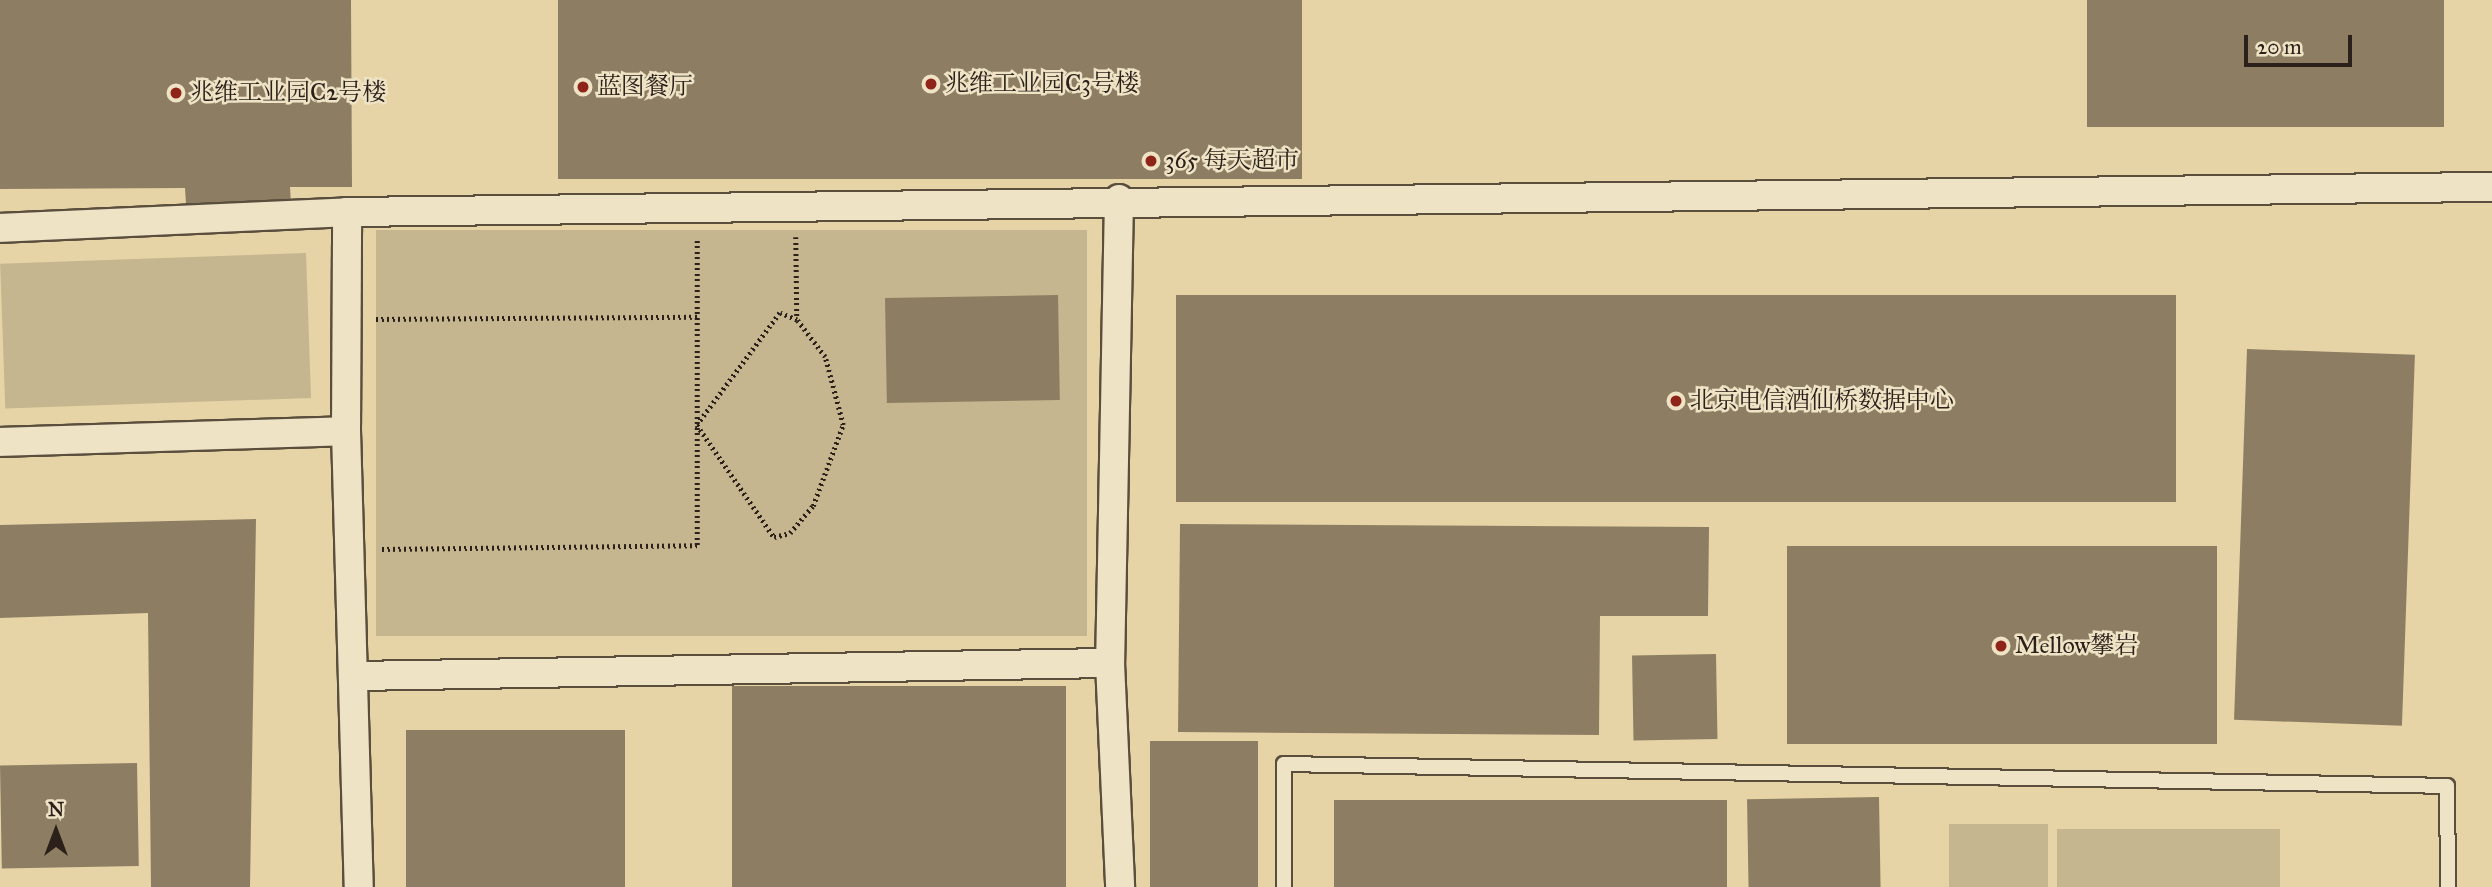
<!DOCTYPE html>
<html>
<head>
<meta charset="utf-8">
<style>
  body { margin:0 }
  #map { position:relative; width:2492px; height:887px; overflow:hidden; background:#e6d4a7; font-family:"IM FELL Great Primer","Noto Serif SC",serif }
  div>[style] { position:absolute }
  .green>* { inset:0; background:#c6b68f; transform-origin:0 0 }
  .building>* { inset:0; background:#8d7e63; transform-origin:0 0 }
  .path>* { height:4.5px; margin-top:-2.25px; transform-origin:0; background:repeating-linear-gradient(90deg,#2c211a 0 2px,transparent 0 5.5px) }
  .roads { filter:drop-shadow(2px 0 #5a4e3d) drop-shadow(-2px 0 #5a4e3d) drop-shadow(0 2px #5a4e3d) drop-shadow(0 -2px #5a4e3d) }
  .lane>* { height:14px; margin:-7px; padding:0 7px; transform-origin:7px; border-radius:7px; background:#efe3c6 }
  .street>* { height:28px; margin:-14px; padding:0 14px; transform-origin:14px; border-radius:14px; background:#efe3c6 }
  .dots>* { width:19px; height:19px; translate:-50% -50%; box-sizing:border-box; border:4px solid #efe3c6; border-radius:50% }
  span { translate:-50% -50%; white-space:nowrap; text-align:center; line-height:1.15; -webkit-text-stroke:5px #efe3c6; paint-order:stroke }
  .poi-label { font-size:24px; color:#2c211a }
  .left { translate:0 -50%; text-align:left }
  .north { position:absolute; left:21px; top:796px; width:70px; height:70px; -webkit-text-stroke:5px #efe3c6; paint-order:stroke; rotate:0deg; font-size:19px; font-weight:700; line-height:28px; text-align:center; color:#2c211a }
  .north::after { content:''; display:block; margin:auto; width:24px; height:32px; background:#2c211a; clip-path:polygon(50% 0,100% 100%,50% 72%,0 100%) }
  .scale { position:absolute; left:2244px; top:35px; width:108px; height:32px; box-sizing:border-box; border:4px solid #2c211a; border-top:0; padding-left:9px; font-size:21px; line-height:24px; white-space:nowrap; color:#2c211a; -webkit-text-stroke:5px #efe3c6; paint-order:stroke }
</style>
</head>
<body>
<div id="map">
  <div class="green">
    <div style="left:1087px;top:230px;width:406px;height:711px;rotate:90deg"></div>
    <div style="left:306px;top:253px;width:145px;height:306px;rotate:88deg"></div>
    <div style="left:1949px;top:824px;width:99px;height:63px"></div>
    <div style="left:2280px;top:829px;width:58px;height:223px;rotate:90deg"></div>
  </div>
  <div class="building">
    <div style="clip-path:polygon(0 0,351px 0,352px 187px,290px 187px,291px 203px,186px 204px,185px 188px,0 189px)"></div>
    <div style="left:558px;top:0;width:744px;height:179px"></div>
    <div style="left:2087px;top:0;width:357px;height:127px"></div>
    <div style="left:1058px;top:295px;width:105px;height:173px;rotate:89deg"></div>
    <div style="left:2176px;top:295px;width:207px;height:1000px;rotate:90deg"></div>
    <div style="left:2247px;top:349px;width:168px;height:371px;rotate:2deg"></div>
    <div style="clip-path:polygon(256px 519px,250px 887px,151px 887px,148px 613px,0 618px,0 525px)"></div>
    <div style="clip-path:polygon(1180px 524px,1709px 527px,1708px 616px,1600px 616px,1599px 735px,1178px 732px)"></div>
    <div style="left:1787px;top:546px;width:430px;height:198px"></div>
    <div style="left:1716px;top:654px;width:85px;height:84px;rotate:89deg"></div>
    <div style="left:1066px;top:686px;width:201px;height:334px;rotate:90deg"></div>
    <div style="left:625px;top:730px;width:157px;height:219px;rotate:90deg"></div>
    <div style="left:1150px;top:741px;width:108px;height:146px"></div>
    <div style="left:137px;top:763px;width:103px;height:137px;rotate:89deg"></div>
    <div style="left:1879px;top:797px;width:90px;height:132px;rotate:89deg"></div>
    <div style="left:1334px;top:800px;width:393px;height:87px"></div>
  </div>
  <div class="path">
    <div style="left:796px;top:237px;width:83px;rotate:89.3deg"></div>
    <div style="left:797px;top:320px;width:18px;rotate:-158deg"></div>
    <div style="left:780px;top:313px;width:139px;rotate:126.5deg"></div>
    <div style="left:697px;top:425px;width:136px;rotate:55.5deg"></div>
    <div style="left:774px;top:537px;width:16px;rotate:-14deg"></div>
    <div style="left:790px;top:533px;width:35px;rotate:-50deg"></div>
    <div style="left:813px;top:506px;width:86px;rotate:-69.7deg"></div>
    <div style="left:843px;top:425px;width:70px;rotate:-104.8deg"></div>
    <div style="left:825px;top:357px;width:46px;rotate:-127.1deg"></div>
    <div style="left:376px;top:319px;width:322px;rotate:-0.4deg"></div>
    <div style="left:382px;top:549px;width:315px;rotate:-0.7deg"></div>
    <div style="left:697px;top:545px;width:306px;rotate:-90deg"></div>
  </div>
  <div class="roads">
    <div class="lane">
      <div style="left:1284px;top:887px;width:123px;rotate:-90deg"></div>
      <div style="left:1284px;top:764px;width:1163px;rotate:1.08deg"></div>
      <div style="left:2447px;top:786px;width:101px;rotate:89.4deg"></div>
    </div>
    <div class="street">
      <div style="left:1119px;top:199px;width:464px;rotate:91.1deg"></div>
      <div style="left:1110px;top:663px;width:224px;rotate:87.4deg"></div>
      <div style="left:0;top:228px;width:347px;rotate:-2.6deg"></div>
      <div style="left:347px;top:212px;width:2145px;rotate:-0.67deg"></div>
      <div style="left:346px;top:431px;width:456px;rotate:88.4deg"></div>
      <div style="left:0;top:442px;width:346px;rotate:-1.8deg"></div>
      <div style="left:346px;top:431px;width:219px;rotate:-89.7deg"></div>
      <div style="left:356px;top:676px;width:754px;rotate:-0.99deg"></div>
    </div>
  </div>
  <div class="dots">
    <div style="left:931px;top:84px;background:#8f2418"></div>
    <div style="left:583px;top:87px;background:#8f2418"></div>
    <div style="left:176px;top:93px;background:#8f2418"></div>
    <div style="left:1151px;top:161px;background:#8f2418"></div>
    <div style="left:1676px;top:401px;background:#8f2418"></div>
    <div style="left:2001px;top:646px;background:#8f2418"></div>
  </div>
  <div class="poi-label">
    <span class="left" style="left:945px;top:84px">兆维工业园C3号楼</span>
    <span class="left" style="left:597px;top:87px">蓝图餐厅</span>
    <span class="left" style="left:190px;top:93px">兆维工业园C2号楼</span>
    <span class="left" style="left:1165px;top:161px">365 每天超市</span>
    <span class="left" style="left:1690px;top:401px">北京电信酒仙桥数据中心</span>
    <span class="left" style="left:2015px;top:646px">Mellow攀岩</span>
  </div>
  <div class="north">N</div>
  <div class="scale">20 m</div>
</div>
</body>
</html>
